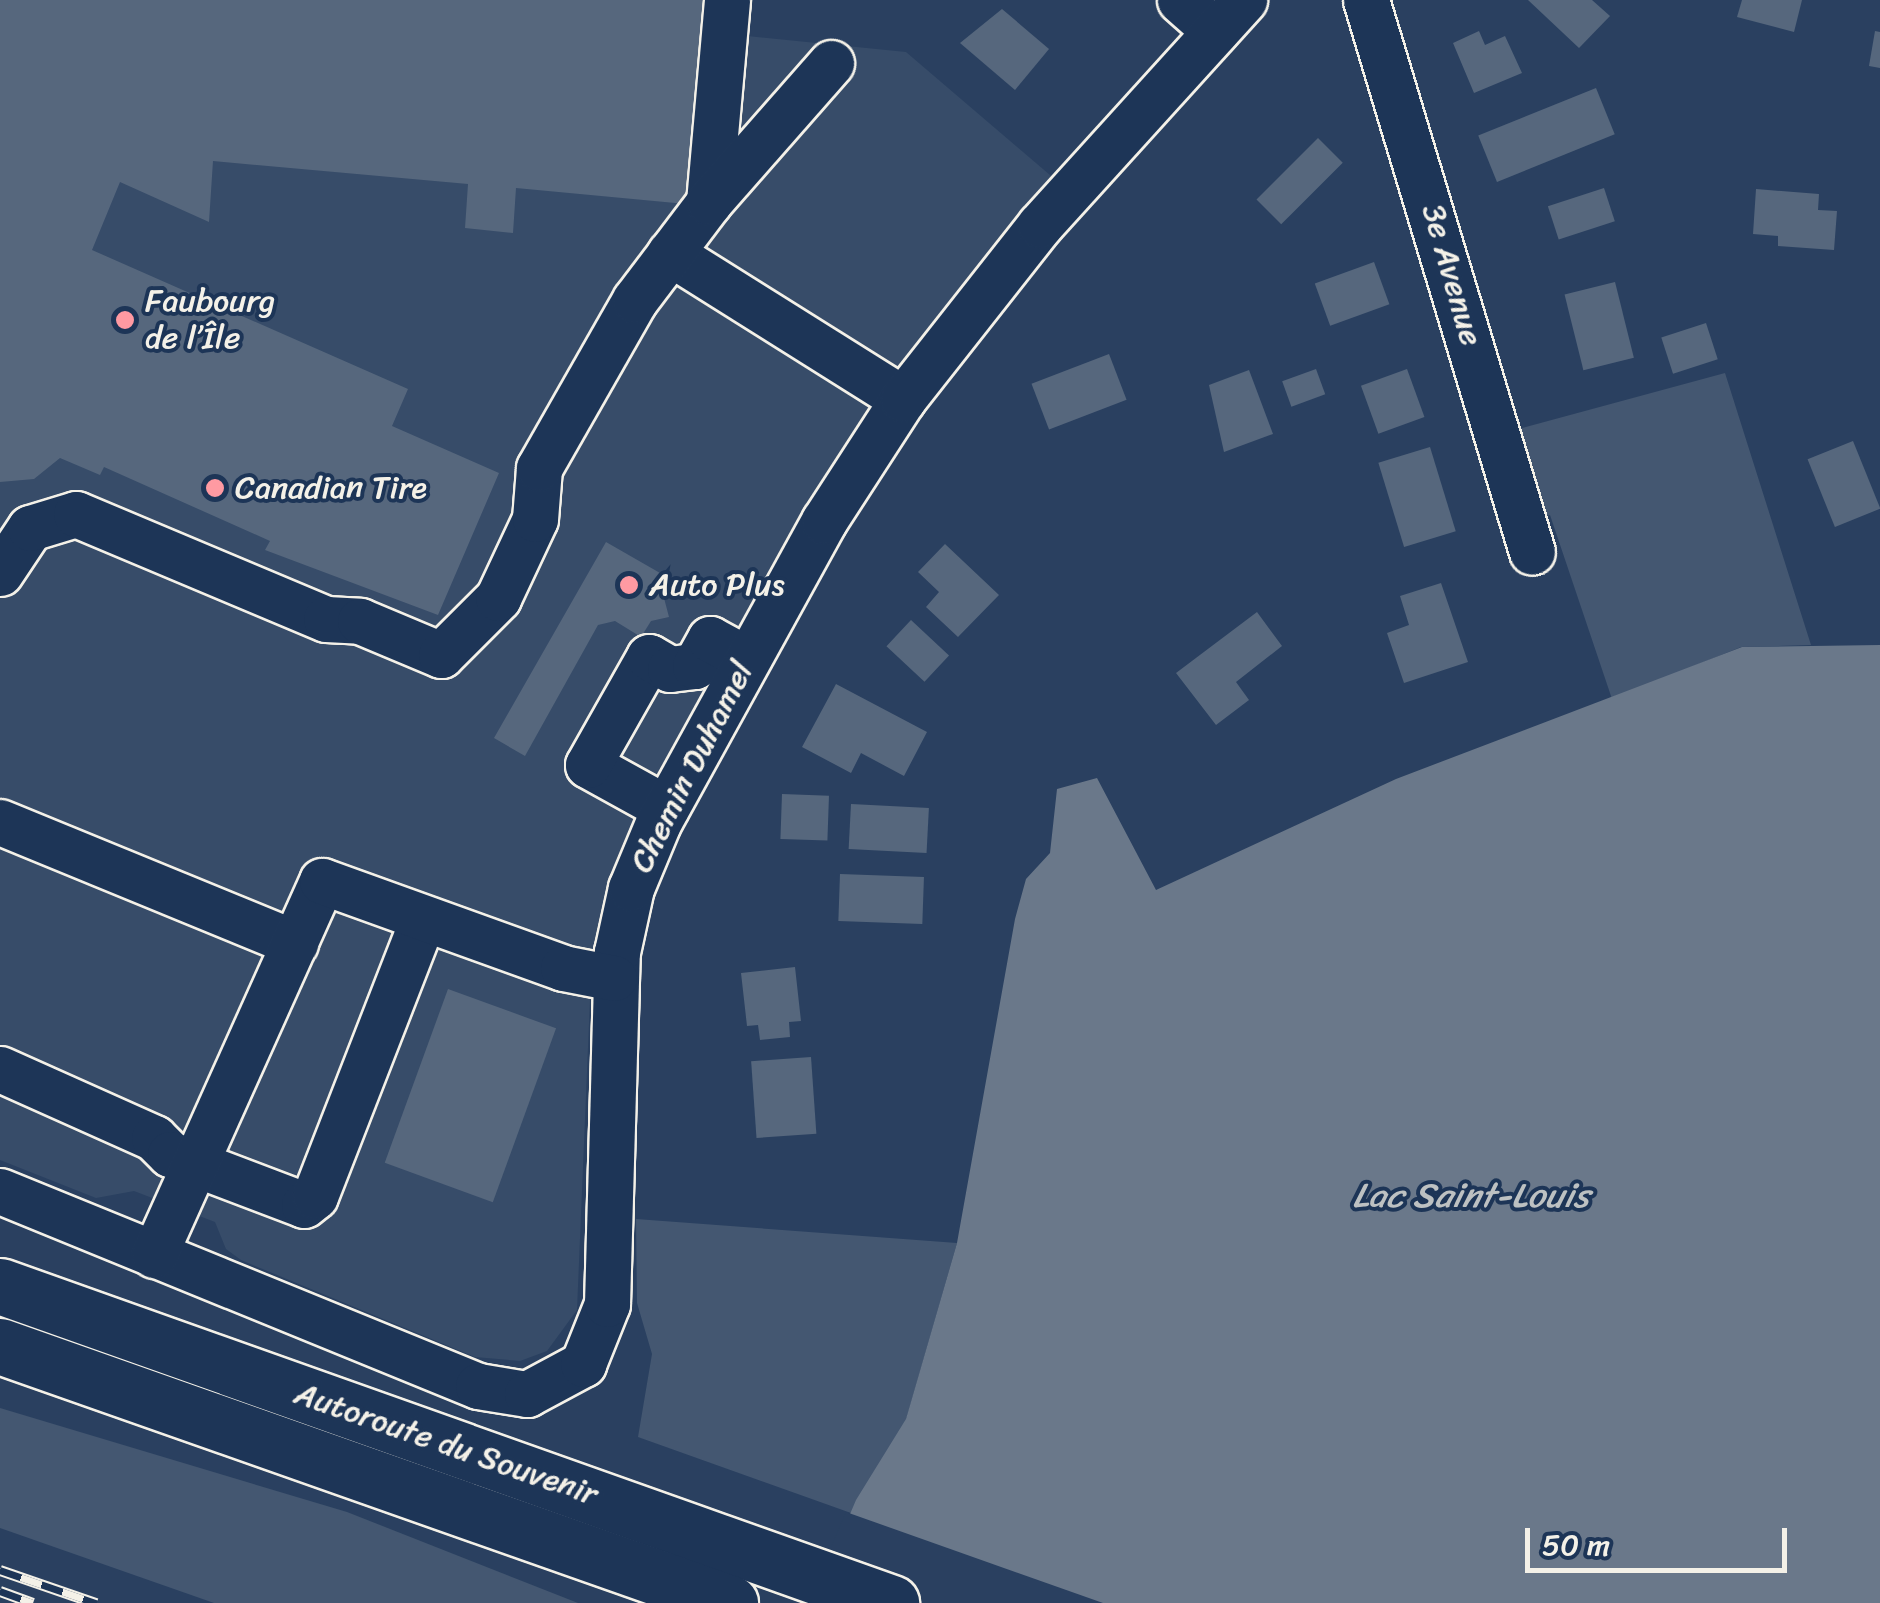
<!DOCTYPE html>
<html>
<head>
<meta charset="utf-8">
<style>
  body { margin:0 }
  #map { position:relative; width:1880px; height:1603px; overflow:hidden; background:#2a4060; font-family:Sriracha,sans-serif }
  div>[style] { position:absolute }
  .built>* { inset:0; background:#374c69 }
  .green>* { inset:0; background:#445771 }
  .water>* { inset:0; background:#6a788a }
  .pier>* { inset:0; background:#2a4060 }
  .building>* { inset:0; background:#56677d; transform-origin:0 0 }
  .roads { filter:drop-shadow(2px 0 #f4f1e8) drop-shadow(-2px 0 #f4f1e8) drop-shadow(0 2px #f4f1e8) drop-shadow(0 -2px #f4f1e8) }
  .minor>* { height:45px; margin:-22.5px; padding:0 22.5px; transform-origin:22.5px; border-radius:22.5px; background:#1d3557 }
  .highway>* { height:55px; margin:-27.5px; padding:0 27.5px; transform-origin:27.5px; border-radius:27.5px; background:#1d3557 }
  .rail>* { height:11px; margin-top:-5.5px; transform-origin:0; background:repeating-linear-gradient(90deg,#1d3557 0 22px,#f4f1e8 0 44px); box-sizing:border-box; border-block:2px solid #f4f1e8 }
  .dots>* { width:28px; height:28px; translate:-50% -50%; box-sizing:border-box; border:5px solid #1d3557; border-radius:50% }
  span { translate:-50% -50%; white-space:nowrap; text-align:center; line-height:1.15; -webkit-text-stroke:8px #1d3557; paint-order:stroke }
  .street-label { font-size:32px; color:#f4f1e8 }
  .poi-label { font-size:32px; color:#f4f1e8 }
  .left { translate:0 -50%; text-align:left }
  .water-label { font-size:35px; color:#bdc1c2; font-style:italic }
  .scale { position:absolute; left:1525px; top:1528px; width:262px; height:45px; box-sizing:border-box; border:5px solid #f4f1e8; border-top:0; padding-left:12px; font-size:30px; line-height:35px; white-space:nowrap; color:#f4f1e8; -webkit-text-stroke:8px #1d3557; paint-order:stroke }
</style>
</head>
<body>
<div id="map">
  <div class="built">
    <div style="clip-path:polygon(0 0,740px 0,738px 35px,906px 52px,1057px 181px,952px 300px,858px 427px,798px 522px,619px 866px,591px 976px,577px 1310px,547px 1351px,520px 1361px,475px 1357px,241px 1260px,226px 1249px,215px 1222px,134px 1191px,96px 1198px,0 1160px)"></div>
  </div>
  <div class="green">
    <div style="clip-path:polygon(1725px 373px,1811px 645px,1741px 647px,1612px 699px,1550px 515px,1535px 520px,1511px 431px)"></div>
    <div style="clip-path:polygon(636px 1219px,957px 1243px,906px 1420px,851px 1513px,638px 1437px,652px 1354px,637px 1303px)"></div>
    <div style="clip-path:polygon(0 1408px,347px 1512px,578px 1603px,214px 1603px,0 1528px)"></div>
  </div>
  <div class="water">
    <div style="clip-path:polygon(1880px 645px,1880px 1603px,812px 1603px,856px 1500px,906px 1419px,957px 1243px,1015px 919px,1026px 879px,1050px 853px,1057px 789px,1097px 778px,1156px 890px,1396px 779px,1742px 647px)"></div>
  </div>
  <div class="pier">
    <div style="clip-path:polygon(846px 1512px,1103px 1603px,807px 1603px)"></div>
  </div>
  <div class="building">
    <div style="clip-path:polygon(0 0,703px 0,686px 204px,516px 188px,513px 233px,465px 228px,468px 184px,213px 161px,209px 222px,120px 182px,92px 250px,408px 389px,392px 426px,499px 473px,438px 615px,265px 550px,270px 541px,104px 467px,100px 475px,60px 458px,34px 479px,0 482px)"></div>
    <div style="clip-path:polygon(1528px 0,1592px 0,1610px 16px,1579px 48px)"></div>
    <div style="clip-path:polygon(1742px 0,1802px 0,1794px 32px,1737px 17px)"></div>
    <div style="clip-path:polygon(1002px 9px,1049px 49px,1015px 90px,960px 43px)"></div>
    <div style="clip-path:polygon(1479px 31px,1485px 45px,1505px 36px,1522px 73px,1474px 93px,1453px 43px)"></div>
    <div style="clip-path:polygon(1875px 31px,1880px 32px,1880px 68px,1869px 66px)"></div>
    <div style="left:1596px;top:88px;width:50px;height:127px;rotate:68deg"></div>
    <div style="left:1318px;top:138px;width:35px;height:87px;rotate:45deg"></div>
    <div style="left:1604px;top:188px;width:35px;height:59px;rotate:72deg"></div>
    <div style="clip-path:polygon(1756px 189px,1819px 194px,1818px 210px,1837px 211px,1834px 250px,1778px 246px,1778px 236px,1753px 234px)"></div>
    <div style="left:1374px;top:262px;width:45px;height:63px;rotate:70deg"></div>
    <div style="left:1615px;top:282px;width:78px;height:52px;rotate:76deg"></div>
    <div style="left:1706px;top:323px;width:38px;height:47px;rotate:72deg"></div>
    <div style="left:1109px;top:354px;width:49px;height:83px;rotate:69deg"></div>
    <div style="left:1316px;top:369px;width:27px;height:36px;rotate:70deg"></div>
    <div style="left:1407px;top:369px;width:51px;height:49px;rotate:70deg"></div>
    <div style="clip-path:polygon(1249px 370px,1273px 434px,1224px 452px,1209px 385px)"></div>
    <div style="left:1853px;top:441px;width:73px;height:49px;rotate:68deg"></div>
    <div style="left:1430px;top:447px;width:88px;height:54px;rotate:73deg"></div>
    <div style="clip-path:polygon(606px 542px,674px 581px,664px 598px,669px 617px,651px 621px,641px 637px,615px 621px,598px 625px,525px 756px,494px 738px)"></div>
    <div style="clip-path:polygon(945px 544px,999px 595px,958px 637px,926px 607px,939px 592px,918px 572px)"></div>
    <div style="clip-path:polygon(1441px 583px,1468px 662px,1404px 683px,1387px 633px,1409px 625px,1400px 596px)"></div>
    <div style="clip-path:polygon(1257px 612px,1282px 646px,1236px 682px,1249px 700px,1216px 725px,1176px 673px)"></div>
    <div style="left:911px;top:620px;width:52px;height:36px;rotate:43deg"></div>
    <div style="clip-path:polygon(836px 684px,927px 732px,904px 776px,861px 753px,851px 773px,802px 747px)"></div>
    <div style="left:782px;top:794px;width:47px;height:45px;rotate:2deg"></div>
    <div style="left:851px;top:804px;width:78px;height:45px;rotate:3deg"></div>
    <div style="left:840px;top:874px;width:84px;height:47px;rotate:2deg"></div>
    <div style="clip-path:polygon(795px 967px,801px 1021px,789px 1022px,790px 1037px,760px 1040px,758px 1025px,747px 1026px,741px 973px)"></div>
    <div style="left:448px;top:989px;width:115px;height:185px;rotate:20deg"></div>
    <div style="left:811px;top:1057px;width:77px;height:60px;rotate:86deg"></div>
  </div>
  <div class="roads">
    <div class="minor">
      <div style="left:1180px;top:0;width:47px;rotate:41.5deg"></div>
      <div style="left:1366px;top:0;width:576px;rotate:73.26deg"></div>
      <div style="left:709px;top:202px;width:203px;rotate:-84.9deg"></div>
      <div style="left:670px;top:253px;width:275px;rotate:32.1deg"></div>
      <div style="left:0;top:573px;width:54px;rotate:-56.3deg"></div>
      <div style="left:30px;top:528px;width:48px;rotate:-16.9deg"></div>
      <div style="left:76px;top:514px;width:271px;rotate:22.8deg"></div>
      <div style="left:326px;top:619px;width:34px;rotate:3deg"></div>
      <div style="left:360px;top:621px;width:88px;rotate:22.8deg"></div>
      <div style="left:441px;top:655px;width:81px;rotate:-45deg"></div>
      <div style="left:498px;top:598px;width:87px;rotate:-64.9deg"></div>
      <div style="left:535px;top:519px;width:51px;rotate:-85.5deg"></div>
      <div style="left:539px;top:468px;width:193px;rotate:-60.3deg"></div>
      <div style="left:635px;top:300px;width:123px;rotate:-52.9deg"></div>
      <div style="left:709px;top:202px;width:185px;rotate:-48.7deg"></div>
      <div style="left:666px;top:808px;width:89px;rotate:-151.1deg"></div>
      <div style="left:588px;top:765px;width:124px;rotate:-60.5deg"></div>
      <div style="left:649px;top:657px;width:24px;rotate:30deg"></div>
      <div style="left:670px;top:669px;width:25px;rotate:-7deg"></div>
      <div style="left:695px;top:666px;width:31px;rotate:-61deg"></div>
      <div style="left:710px;top:639px;width:42px;rotate:28.4deg"></div>
      <div style="left:0;top:822px;width:319px;rotate:22.3deg"></div>
      <div style="left:0;top:1069px;width:169px;rotate:24.1deg"></div>
      <div style="left:154px;top:1138px;width:23px;rotate:45deg"></div>
      <div style="left:170px;top:1154px;width:143px;rotate:20.8deg"></div>
      <div style="left:304px;top:1205px;width:14px;rotate:-39deg"></div>
      <div style="left:315px;top:1196px;width:295px;rotate:-68.7deg"></div>
      <div style="left:0;top:1191px;width:516px;rotate:22.19deg"></div>
      <div style="left:478px;top:1386px;width:50px;rotate:9.3deg"></div>
      <div style="left:527px;top:1394px;width:64px;rotate:-28.2deg"></div>
      <div style="left:583px;top:1364px;width:65px;rotate:-68.2deg"></div>
      <div style="left:607px;top:1304px;width:352px;rotate:-88.4deg"></div>
      <div style="left:617px;top:952px;width:66px;rotate:-77.7deg"></div>
      <div style="left:631px;top:888px;width:70px;rotate:-67.4deg"></div>
      <div style="left:658px;top:823px;width:345px;rotate:-61.2deg"></div>
      <div style="left:824px;top:521px;width:145px;rotate:-57.1deg"></div>
      <div style="left:903px;top:399px;width:221px;rotate:-51.8deg"></div>
      <div style="left:1040px;top:225px;width:304px;rotate:-47.8deg"></div>
      <div style="left:154px;top:1255px;width:410px;rotate:-65.8deg"></div>
      <div style="left:322px;top:881px;width:256px;rotate:19.8deg"></div>
      <div style="left:563px;top:968px;width:52px;rotate:11.1deg"></div>
    </div>
    <div class="highway">
      <div style="left:0;top:1286px;width:946px;rotate:19.58deg"></div>
      <div style="left:0;top:1346px;width:774px;rotate:19.39deg"></div>
    </div>
  </div>
  <div class="rail">
    <div style="left:0;top:1570px;width:102px;rotate:19deg"></div>
    <div style="left:0;top:1591px;width:35px;rotate:20deg"></div>
  </div>
  <div class="dots">
    <div style="left:125px;top:320px;background:#ff9aa2"></div>
    <div style="left:215px;top:488px;background:#ff9aa2"></div>
    <div style="left:629px;top:585px;background:#ff9aa2"></div>
  </div>
  <div class="street-label">
    <span style="left:1452px;top:275px;rotate:74deg">3e Avenue</span>
    <span style="left:692px;top:767px;rotate:-63deg">Chemin Duhamel</span>
    <span style="left:446px;top:1444px;rotate:19deg">Autoroute du Souvenir</span>
  </div>
  <div class="poi-label">
    <span class="left" style="left:145px;top:320px">Faubourg<br>de l’Île</span>
    <span class="left" style="left:235px;top:488px">Canadian Tire</span>
    <span class="left" style="left:649px;top:585px">Auto Plus</span>
  </div>
  <div class="water-label">
    <span style="left:1471px;top:1195px">Lac Saint-Louis</span>
  </div>
  <div class="scale">50 m</div>
</div>
</body>
</html>
